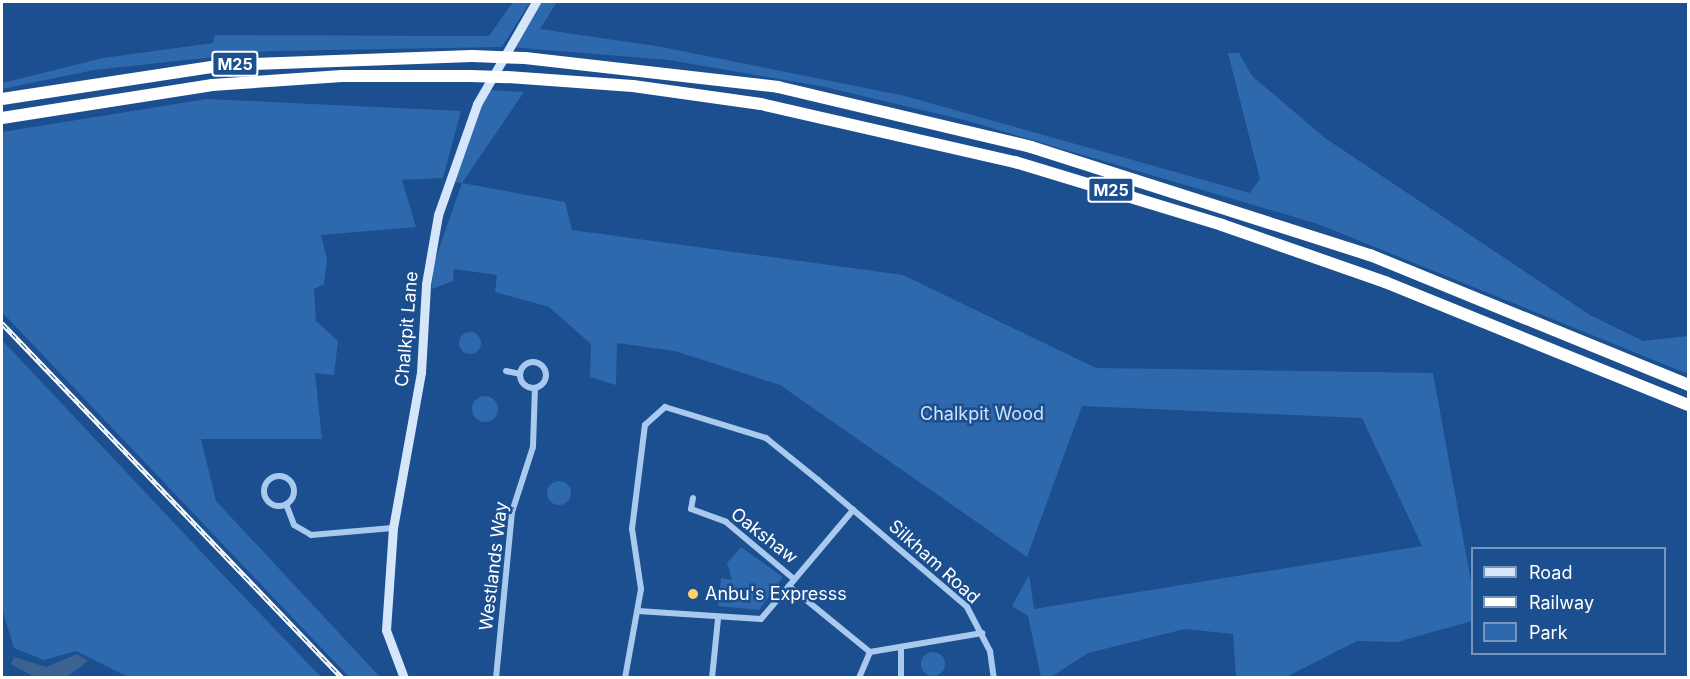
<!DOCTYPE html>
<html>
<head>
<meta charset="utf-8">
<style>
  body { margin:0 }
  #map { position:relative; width:1690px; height:679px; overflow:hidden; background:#1b4f8f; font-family:Inter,sans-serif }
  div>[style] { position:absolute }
  .green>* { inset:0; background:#2e69ad }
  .round { border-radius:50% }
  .water>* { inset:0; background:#3c6290 }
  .street>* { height:6px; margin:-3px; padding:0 3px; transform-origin:3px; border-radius:3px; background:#a9c9ee }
  .street>.ring { margin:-3px; padding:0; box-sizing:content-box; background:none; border:6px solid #a9c9ee; border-radius:50% }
  .secondary>* { height:9px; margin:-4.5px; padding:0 4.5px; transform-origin:4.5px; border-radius:4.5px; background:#d6e6fa }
  .highway>* { height:12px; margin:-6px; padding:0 6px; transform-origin:6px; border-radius:6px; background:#fff }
  .rail>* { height:4.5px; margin-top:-2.25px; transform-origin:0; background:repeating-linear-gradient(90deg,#1b4f8f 0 7px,#fff 0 14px); box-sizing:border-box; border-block:2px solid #fff }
  .highway-bridge>* { height:12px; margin:-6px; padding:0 6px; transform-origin:6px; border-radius:6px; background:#fff }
  .dots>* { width:16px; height:16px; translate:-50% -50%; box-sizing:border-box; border:3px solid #1b4f8f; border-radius:50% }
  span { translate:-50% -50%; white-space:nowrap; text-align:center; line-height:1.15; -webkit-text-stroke:5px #1b4f8f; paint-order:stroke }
  .shield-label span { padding:2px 4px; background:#1b4f8f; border:2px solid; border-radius:4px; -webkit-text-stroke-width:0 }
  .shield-label { font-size:16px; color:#fff; font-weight:700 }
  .street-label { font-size:18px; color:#fff }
  .park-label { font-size:18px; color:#cfe3fa }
  .poi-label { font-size:18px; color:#fff }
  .left { translate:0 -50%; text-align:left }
  .frame { position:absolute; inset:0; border:3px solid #fff; pointer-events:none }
  .legend { position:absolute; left:1471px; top:547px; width:195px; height:108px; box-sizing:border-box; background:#1b4f8f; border:2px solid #7695bc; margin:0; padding:8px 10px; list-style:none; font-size:18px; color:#fff }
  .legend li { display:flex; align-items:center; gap:12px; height:30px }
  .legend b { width:30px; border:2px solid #7695bc }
</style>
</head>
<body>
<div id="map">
  <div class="green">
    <div style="clip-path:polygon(513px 2px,530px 2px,502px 47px,271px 51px,94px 70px,2px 89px,2px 83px,103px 58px,213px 43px,215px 35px,489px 36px)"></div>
    <div style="clip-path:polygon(542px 2px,557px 2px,540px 29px,662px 47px,905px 96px,1250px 193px,1260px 179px,1228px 53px,1239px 53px,1252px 76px,1325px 138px,1590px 315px,1643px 341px,1688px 336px,1688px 374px,1318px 224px,968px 121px,825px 87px,669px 60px,510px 47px)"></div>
    <div style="clip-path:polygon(486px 90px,524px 92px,462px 183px,565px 202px,572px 230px,903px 275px,1096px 368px,1433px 373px,1472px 587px,1472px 621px,1397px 642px,1357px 641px,1286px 677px,1236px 677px,1233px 634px,1185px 629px,1088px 653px,1051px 677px,1041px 677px,1028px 616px,1012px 606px,1029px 575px,1034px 609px,1422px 546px,1362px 418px,1082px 406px,1027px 557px,780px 385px,675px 351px,617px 343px,616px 385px,590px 377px,591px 344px,549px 307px,495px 292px,497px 275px,454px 269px,453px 281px,432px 289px,433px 266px,462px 183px,451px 182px)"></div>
    <div style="clip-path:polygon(207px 99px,461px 111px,443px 178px,402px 180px,416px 227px,321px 235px,327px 260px,324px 284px,314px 289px,316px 321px,338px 341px,334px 375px,315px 373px,322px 439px,201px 439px,216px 501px,380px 677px,349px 677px,2px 312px,2px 132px)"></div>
    <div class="round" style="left:459px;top:332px;width:22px;height:22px"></div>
    <div style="clip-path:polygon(2px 340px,223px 575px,321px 677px,128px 677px,76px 651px,44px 660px,14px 648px,2px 609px)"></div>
    <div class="round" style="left:472px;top:396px;width:26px;height:26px"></div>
    <div class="round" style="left:547px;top:481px;width:24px;height:24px"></div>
    <div style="clip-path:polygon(741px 547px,783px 577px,759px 610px,718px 606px,721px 578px,732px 580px,727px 563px)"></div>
    <div class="round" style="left:921px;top:652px;width:24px;height:24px"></div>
  </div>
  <div class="water">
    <div style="clip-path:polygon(77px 654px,88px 661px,67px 677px,34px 677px,11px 664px,14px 657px,46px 667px)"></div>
  </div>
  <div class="street">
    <div class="ring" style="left:520px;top:362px;width:20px;height:20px"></div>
    <div style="left:506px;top:371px;width:14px;rotate:12deg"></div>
    <div class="ring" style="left:264px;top:476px;width:24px;height:24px"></div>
    <div style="left:693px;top:498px;width:11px;rotate:100deg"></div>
    <div style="left:691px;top:509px;width:37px;rotate:20deg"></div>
    <div style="left:726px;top:522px;width:89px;rotate:40deg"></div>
    <div style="left:286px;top:504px;width:22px;rotate:69deg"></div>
    <div style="left:294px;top:525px;width:20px;rotate:30deg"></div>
    <div style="left:311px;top:535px;width:82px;rotate:-4.9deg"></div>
    <div style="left:789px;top:586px;width:104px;rotate:39.2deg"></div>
    <div style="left:870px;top:652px;width:114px;rotate:-9.6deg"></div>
    <div style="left:638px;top:611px;width:123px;rotate:3.7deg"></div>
    <div style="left:761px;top:619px;width:143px;rotate:-49.8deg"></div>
    <div style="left:496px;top:678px;width:167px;rotate:-84.5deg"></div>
    <div style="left:512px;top:512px;width:68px;rotate:-72.1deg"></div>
    <div style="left:533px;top:447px;width:59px;rotate:-88.1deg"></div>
    <div style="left:625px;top:678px;width:90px;rotate:-79.8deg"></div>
    <div style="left:641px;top:589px;width:61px;rotate:-98.5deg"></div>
    <div style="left:632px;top:529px;width:105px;rotate:-82.9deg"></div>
    <div style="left:645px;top:425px;width:27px;rotate:-42deg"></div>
    <div style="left:665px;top:407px;width:106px;rotate:17.1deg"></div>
    <div style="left:766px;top:438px;width:67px;rotate:38.9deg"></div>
    <div style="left:818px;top:480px;width:196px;rotate:40.4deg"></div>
    <div style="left:967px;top:607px;width:50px;rotate:62.4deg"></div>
    <div style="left:990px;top:651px;width:27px;rotate:82deg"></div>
    <div style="left:712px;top:678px;width:59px;rotate:-84.2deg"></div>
    <div style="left:859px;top:678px;width:28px;rotate:-67deg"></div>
    <div style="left:901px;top:678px;width:29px;rotate:-90deg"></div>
  </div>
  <div class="secondary">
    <div style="left:404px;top:678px;width:51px;rotate:-110.6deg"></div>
    <div style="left:386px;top:630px;width:102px;rotate:-86.1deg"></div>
    <div style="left:393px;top:528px;width:158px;rotate:-79.8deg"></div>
    <div style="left:421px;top:372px;width:88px;rotate:-86.7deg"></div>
    <div style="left:426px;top:284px;width:70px;rotate:-80.1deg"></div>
    <div style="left:438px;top:215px;width:118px;rotate:-70.6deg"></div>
    <div style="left:477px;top:104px;width:118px;rotate:-60deg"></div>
  </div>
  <div class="highway">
    <div style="left:525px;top:58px;width:255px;rotate:6.5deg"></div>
    <div style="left:778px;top:87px;width:260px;rotate:13.3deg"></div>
    <div style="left:1031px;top:147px;width:356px;rotate:17.7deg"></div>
    <div style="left:1370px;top:255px;width:344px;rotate:22.2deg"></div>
    <div style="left:507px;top:77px;width:126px;rotate:4.1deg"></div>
    <div style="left:633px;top:86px;width:129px;rotate:8deg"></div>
    <div style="left:761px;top:104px;width:261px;rotate:12.9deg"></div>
    <div style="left:1015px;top:162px;width:216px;rotate:16.9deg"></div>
    <div style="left:1222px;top:225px;width:173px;rotate:19.3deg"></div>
    <div style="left:1385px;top:282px;width:327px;rotate:22.1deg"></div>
    <div style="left:2px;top:99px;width:225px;rotate:-8.7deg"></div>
    <div style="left:224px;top:65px;width:248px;rotate:-2.1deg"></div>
    <div style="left:2px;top:118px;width:213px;rotate:-8.9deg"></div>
    <div style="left:212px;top:85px;width:130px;rotate:-4deg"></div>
    <div style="left:342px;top:76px;width:129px"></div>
  </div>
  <div class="rail">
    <div style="left:2px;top:323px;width:492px;rotate:46.2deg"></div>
  </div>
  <div class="highway-bridge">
    <div style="left:472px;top:56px;width:53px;rotate:2.2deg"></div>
    <div style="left:471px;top:76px;width:36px;rotate:2deg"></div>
  </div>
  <div class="dots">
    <div style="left:693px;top:594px;background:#ffd166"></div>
  </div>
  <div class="shield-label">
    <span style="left:235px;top:64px">M25</span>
    <span style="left:1111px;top:190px">M25</span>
  </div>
  <div class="street-label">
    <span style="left:407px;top:329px;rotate:-85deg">Chalkpit Lane</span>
    <span style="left:764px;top:536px;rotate:38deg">Oakshaw</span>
    <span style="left:934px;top:562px;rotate:42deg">Silkham Road</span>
    <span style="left:494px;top:566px;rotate:-83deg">Westlands Way</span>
  </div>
  <div class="park-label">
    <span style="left:982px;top:414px">Chalkpit Wood</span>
  </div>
  <div class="poi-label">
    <span class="left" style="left:705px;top:594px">Anbu's Expresss</span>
  </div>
  <div class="frame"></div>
  <ul class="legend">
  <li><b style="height:8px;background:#d6e6fa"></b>Road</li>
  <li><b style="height:8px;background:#fff"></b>Railway</li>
  <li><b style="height:16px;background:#2e69ad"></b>Park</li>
  </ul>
</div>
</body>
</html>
